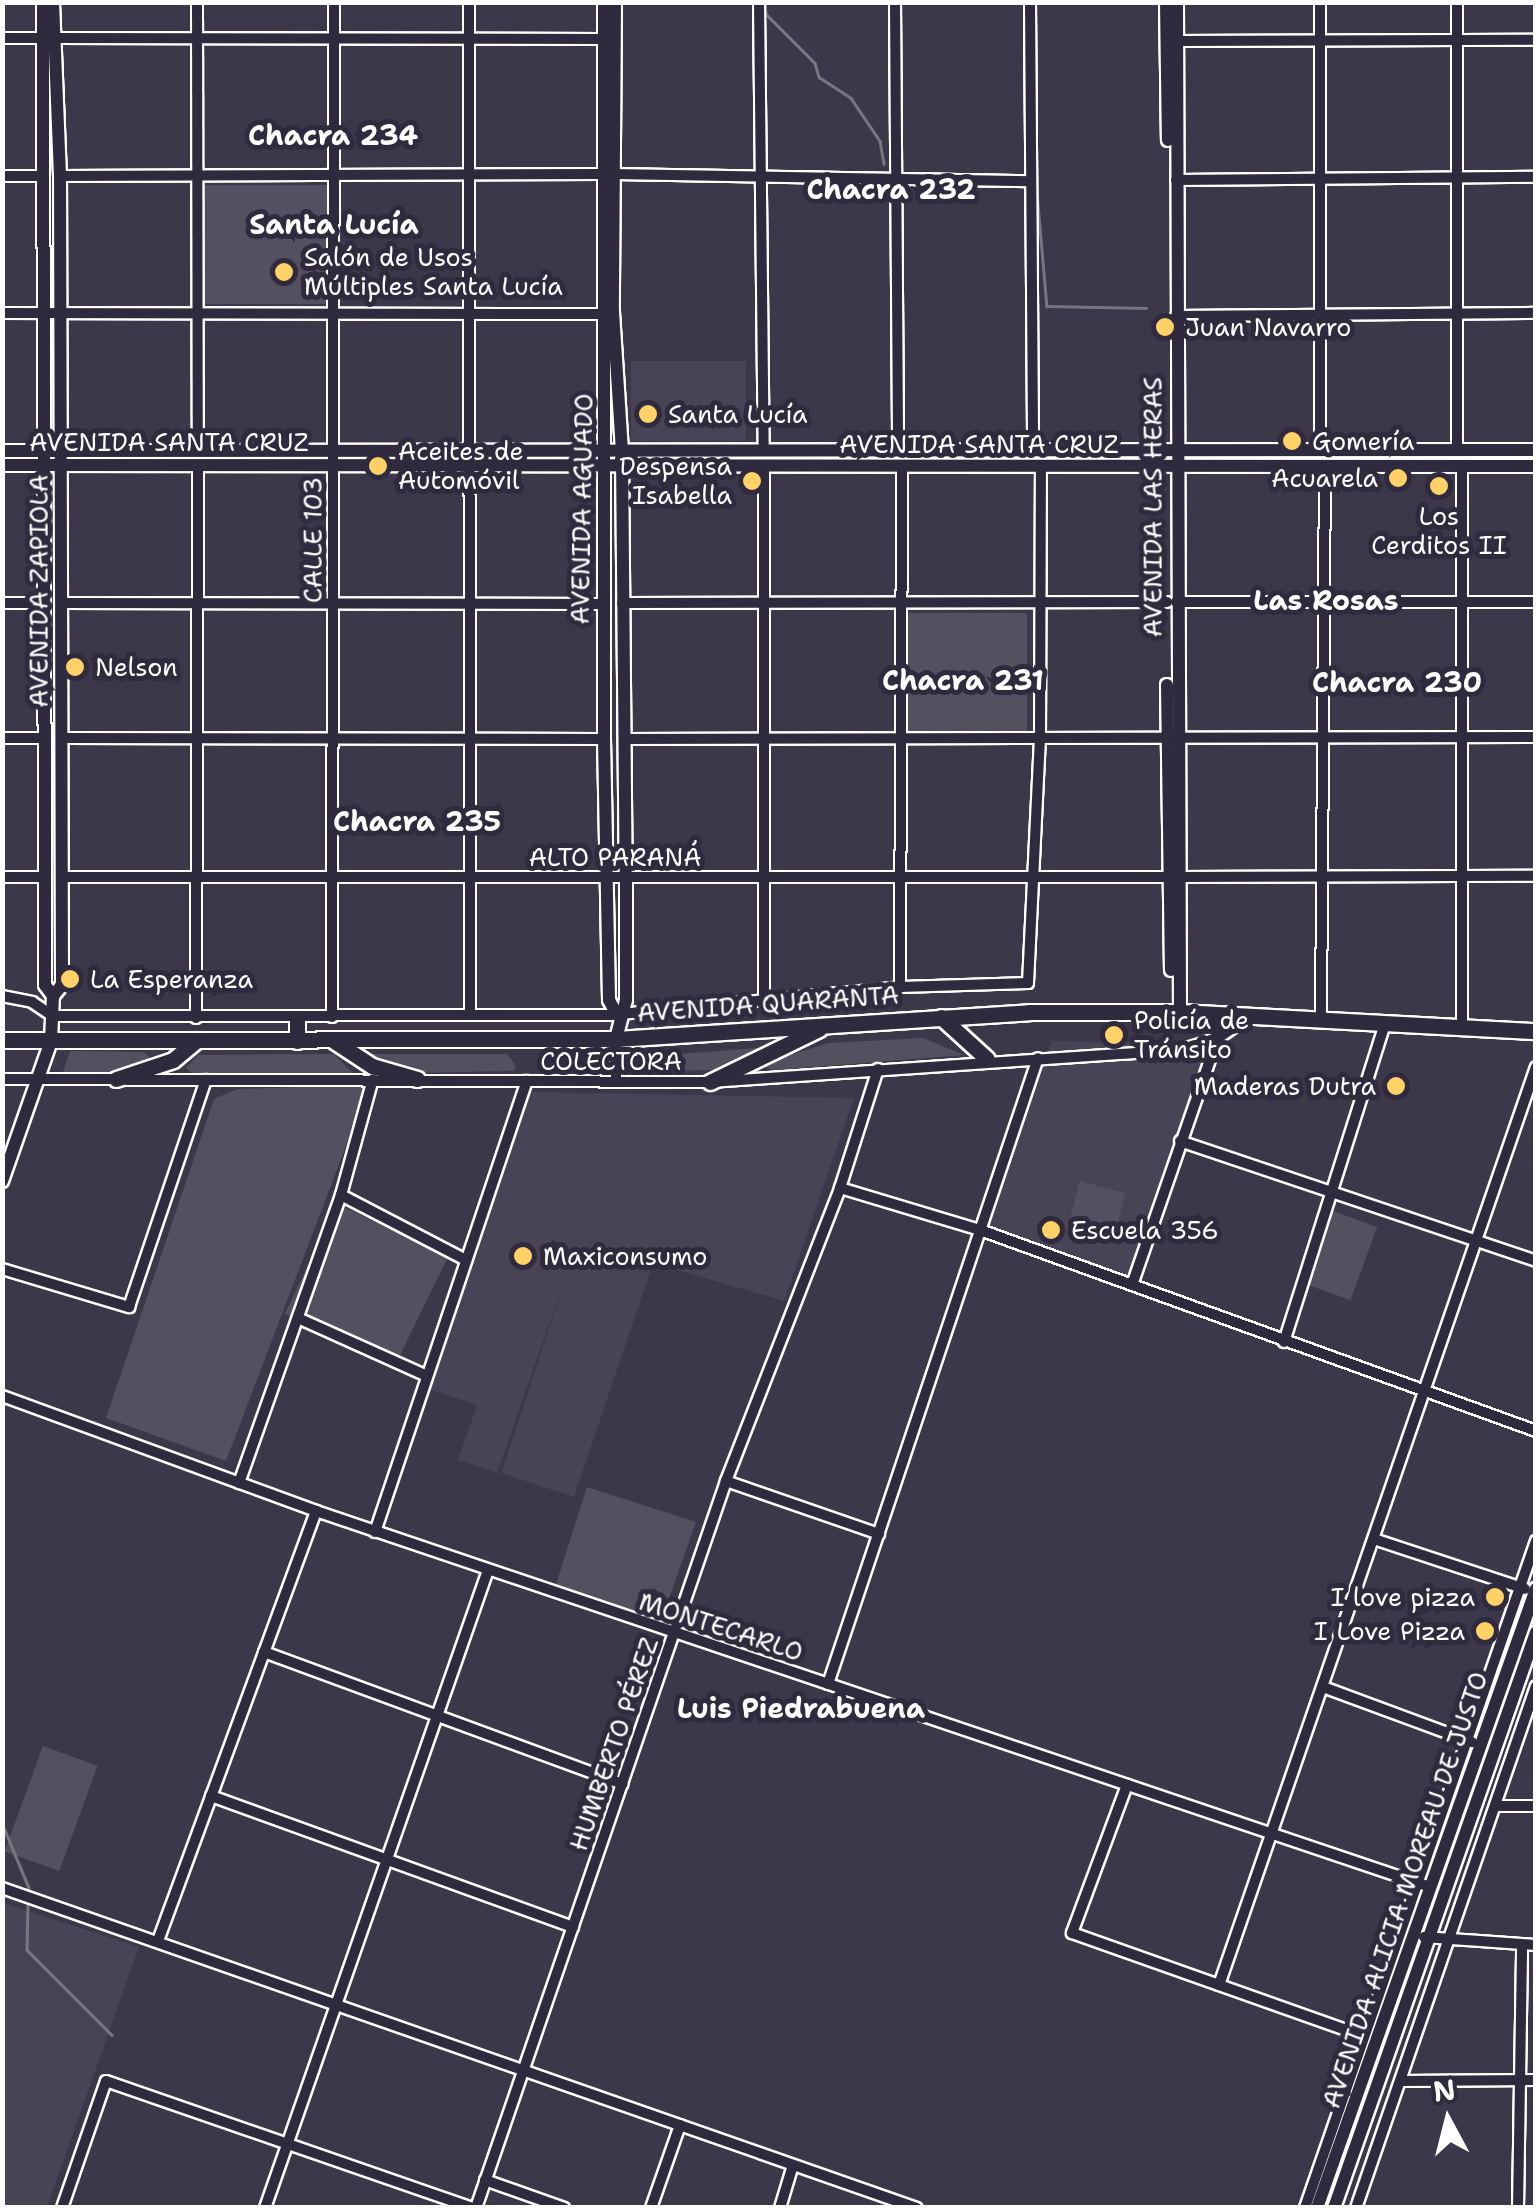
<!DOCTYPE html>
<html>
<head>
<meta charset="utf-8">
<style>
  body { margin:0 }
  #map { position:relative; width:1538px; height:2210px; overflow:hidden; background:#3c3749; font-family:"Shantell Sans",sans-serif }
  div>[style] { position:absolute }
  .built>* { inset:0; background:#494455; transform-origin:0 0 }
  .green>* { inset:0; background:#555060; transform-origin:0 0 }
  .stream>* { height:2.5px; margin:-1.25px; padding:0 1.25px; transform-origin:1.25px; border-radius:1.25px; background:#797682 }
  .roads { filter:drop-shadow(2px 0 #fff) drop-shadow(-2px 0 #fff) drop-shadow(0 2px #fff) drop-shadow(0 -2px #fff) }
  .minor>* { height:10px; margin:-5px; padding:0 5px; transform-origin:5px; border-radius:5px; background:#2f2a3d }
  .major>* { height:12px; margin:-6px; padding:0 6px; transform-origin:6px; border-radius:6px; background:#2f2a3d }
  .highway>* { height:15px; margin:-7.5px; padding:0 7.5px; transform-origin:7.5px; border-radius:7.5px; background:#2f2a3d }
  .dots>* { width:28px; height:28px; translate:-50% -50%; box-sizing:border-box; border:5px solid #2f2a3d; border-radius:50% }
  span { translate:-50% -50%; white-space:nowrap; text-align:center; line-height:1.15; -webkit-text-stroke:10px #2f2a3d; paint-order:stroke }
  .poi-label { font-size:25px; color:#fff }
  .left { translate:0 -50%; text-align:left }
  .right { translate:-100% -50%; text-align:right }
  .street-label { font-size:25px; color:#fff }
  .neighbourhood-label { font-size:28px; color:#fff; font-weight:700 }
  .frame { position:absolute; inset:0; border:5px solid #fff; pointer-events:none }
  .north { position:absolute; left:1398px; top:2070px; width:100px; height:100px; -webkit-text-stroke:8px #2f2a3d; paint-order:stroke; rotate:353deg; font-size:28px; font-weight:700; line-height:40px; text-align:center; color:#fff }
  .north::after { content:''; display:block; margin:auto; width:35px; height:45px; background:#fff; clip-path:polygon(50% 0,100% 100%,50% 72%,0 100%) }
</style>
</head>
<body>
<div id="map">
  <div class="built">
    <div style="left:631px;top:361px;width:115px;height:80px"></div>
    <div style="clip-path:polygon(1052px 1041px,1215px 1044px,1125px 1288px,982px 1239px)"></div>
    <div style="clip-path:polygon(531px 1092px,854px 1098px,784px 1301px,653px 1263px,574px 1497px,501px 1473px,570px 1265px,497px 1473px,458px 1460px,477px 1405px,428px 1389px)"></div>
    <div style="clip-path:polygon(3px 1903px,139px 1947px,47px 2207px,3px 2207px)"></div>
  </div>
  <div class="green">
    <div style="left:203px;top:185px;width:126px;height:119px"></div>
    <div style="left:1027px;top:613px;width:120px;height:121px;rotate:90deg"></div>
    <div style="clip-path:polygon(923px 1038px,964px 1055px,774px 1070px,758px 1065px,828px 1043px)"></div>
    <div style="clip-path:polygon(771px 1047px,721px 1070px,662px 1071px,643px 1063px,651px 1056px)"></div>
    <div style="clip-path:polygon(70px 1051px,144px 1052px,152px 1059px,117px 1072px,63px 1072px)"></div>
    <div style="clip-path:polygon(334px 1054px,354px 1074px,193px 1074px,186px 1068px,198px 1055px)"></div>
    <div style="clip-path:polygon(370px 1054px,507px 1054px,516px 1066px,514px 1071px,411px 1073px)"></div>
    <div style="clip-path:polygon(362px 1085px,365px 1096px,226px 1461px,106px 1418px,214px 1099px,237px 1089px)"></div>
    <div style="left:1080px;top:1181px;width:47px;height:42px;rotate:15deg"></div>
    <div style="left:338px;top:1204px;width:122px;height:122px;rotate:26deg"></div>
    <div style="left:1333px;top:1211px;width:47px;height:78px;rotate:20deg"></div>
    <div style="clip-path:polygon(587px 1487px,696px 1522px,663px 1615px,650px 1618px,556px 1584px)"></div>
    <div style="left:43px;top:1746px;width:58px;height:112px;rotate:20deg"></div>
  </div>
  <div class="stream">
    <div style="left:765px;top:2px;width:12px;rotate:85deg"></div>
    <div style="left:766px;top:14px;width:69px;rotate:45deg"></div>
    <div style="left:815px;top:63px;width:15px;rotate:74deg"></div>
    <div style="left:819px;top:77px;width:38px;rotate:33deg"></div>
    <div style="left:851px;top:98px;width:52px;rotate:56deg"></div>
    <div style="left:880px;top:141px;width:23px;rotate:80deg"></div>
    <div style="left:1035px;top:170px;width:137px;rotate:85deg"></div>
    <div style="left:1047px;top:306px;width:99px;rotate:1.2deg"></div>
    <div style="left:2px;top:1823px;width:70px;rotate:67.4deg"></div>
    <div style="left:28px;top:1904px;width:46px;rotate:91.2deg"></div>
    <div style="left:27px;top:1950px;width:120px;rotate:45deg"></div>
  </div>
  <div class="roads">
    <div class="minor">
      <div style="left:197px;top:2px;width:449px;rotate:89.9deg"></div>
      <div style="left:469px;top:2px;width:1013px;rotate:89.94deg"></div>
      <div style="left:759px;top:2px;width:449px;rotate:89.4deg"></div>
      <div style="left:895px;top:2px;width:449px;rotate:89.6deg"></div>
      <div style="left:1030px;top:2px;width:449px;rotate:89.6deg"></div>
      <div style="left:2px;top:38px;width:42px"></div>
      <div style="left:52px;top:38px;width:552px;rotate:0.1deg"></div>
      <div style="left:1177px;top:41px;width:359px;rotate:-0.2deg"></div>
      <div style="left:614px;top:174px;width:417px;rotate:1deg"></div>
      <div style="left:2px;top:176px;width:42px"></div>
      <div style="left:60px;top:176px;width:542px;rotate:-0.21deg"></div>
      <div style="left:1176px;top:180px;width:360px;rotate:-0.5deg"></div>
      <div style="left:2px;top:313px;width:600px;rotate:0.1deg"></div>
      <div style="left:1176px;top:316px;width:360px;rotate:-0.5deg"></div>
      <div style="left:1320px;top:451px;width:449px;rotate:-90deg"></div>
      <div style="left:1457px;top:451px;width:449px;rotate:-90deg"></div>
      <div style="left:1462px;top:467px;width:560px;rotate:90deg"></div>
      <div style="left:1176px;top:602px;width:360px"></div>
      <div style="left:2px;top:603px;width:42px"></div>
      <div style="left:61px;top:603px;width:542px;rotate:0.11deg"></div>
      <div style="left:622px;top:603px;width:545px;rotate:-0.11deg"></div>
      <div style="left:2px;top:738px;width:43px"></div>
      <div style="left:62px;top:738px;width:542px;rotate:0.11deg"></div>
      <div style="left:624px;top:739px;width:912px;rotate:-0.13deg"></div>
      <div style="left:2px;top:877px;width:43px"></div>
      <div style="left:62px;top:877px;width:1106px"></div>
      <div style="left:1179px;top:877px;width:357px;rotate:-0.2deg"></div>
      <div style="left:900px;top:987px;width:521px;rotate:-89.78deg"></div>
      <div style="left:2px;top:996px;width:31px;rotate:11deg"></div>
      <div style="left:32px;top:1002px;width:25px;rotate:34deg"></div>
      <div style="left:53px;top:1016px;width:557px;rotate:-0.1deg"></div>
      <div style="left:610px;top:1015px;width:291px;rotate:-5.5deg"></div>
      <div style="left:900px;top:987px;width:128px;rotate:-1.8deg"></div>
      <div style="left:1028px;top:983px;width:246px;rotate:-87.2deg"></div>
      <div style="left:1040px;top:737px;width:271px;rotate:-89.8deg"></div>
      <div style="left:764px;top:999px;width:533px;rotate:-90deg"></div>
      <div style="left:332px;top:1017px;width:1015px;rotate:-89.89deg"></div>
      <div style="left:196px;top:1018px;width:553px;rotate:-89.79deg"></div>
      <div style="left:1321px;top:1021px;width:554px;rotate:-89.59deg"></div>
      <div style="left:2px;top:1079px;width:708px;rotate:0.24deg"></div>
      <div style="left:710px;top:1082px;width:471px;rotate:-3.9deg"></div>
      <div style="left:1180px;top:1050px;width:39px;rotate:-17deg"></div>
      <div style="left:1217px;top:1039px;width:39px;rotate:-35deg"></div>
      <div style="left:616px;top:1079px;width:40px;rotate:-90deg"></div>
      <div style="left:1180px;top:1141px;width:376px;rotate:18.6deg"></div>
      <div style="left:840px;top:1188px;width:149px;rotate:16.7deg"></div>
      <div style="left:983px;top:1231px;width:588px;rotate:19.88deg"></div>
      <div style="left:341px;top:1195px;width:141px;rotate:27.5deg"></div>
      <div style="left:2px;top:1269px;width:133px;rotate:16.7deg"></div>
      <div style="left:129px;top:1307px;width:240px;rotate:-71.3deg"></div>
      <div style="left:1132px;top:1285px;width:260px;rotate:-70.9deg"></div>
      <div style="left:1217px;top:1039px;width:25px;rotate:-104deg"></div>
      <div style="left:298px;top:1318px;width:141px;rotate:24.2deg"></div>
      <div style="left:1284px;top:1342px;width:334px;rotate:-72.4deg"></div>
      <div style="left:2px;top:1396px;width:334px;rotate:20.1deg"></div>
      <div style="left:316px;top:1511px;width:1176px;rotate:18.65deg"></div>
      <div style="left:726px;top:1481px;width:162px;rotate:19.1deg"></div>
      <div style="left:239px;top:1483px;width:306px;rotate:-70.5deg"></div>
      <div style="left:341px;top:1195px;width:120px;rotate:-74.6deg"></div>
      <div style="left:375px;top:1532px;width:476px;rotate:-71.4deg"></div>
      <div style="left:1374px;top:1539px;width:159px;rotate:18.3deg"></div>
      <div style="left:264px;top:1652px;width:382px;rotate:20.2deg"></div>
      <div style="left:828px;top:1684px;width:660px;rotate:-71.46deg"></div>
      <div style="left:1323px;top:1687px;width:159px;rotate:20.3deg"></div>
      <div style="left:1127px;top:1785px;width:158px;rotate:110.4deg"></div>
      <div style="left:1072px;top:1933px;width:309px;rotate:19.5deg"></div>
      <div style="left:211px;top:1796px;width:385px;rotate:19.9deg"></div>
      <div style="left:1495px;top:1806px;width:41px"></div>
      <div style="left:2px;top:1888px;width:969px;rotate:19.28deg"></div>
      <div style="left:1424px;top:1937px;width:112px;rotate:4.1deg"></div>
      <div style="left:159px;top:1938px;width:455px;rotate:-69.8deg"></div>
      <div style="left:1219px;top:1985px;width:971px;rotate:-70.95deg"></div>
      <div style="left:1401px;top:2081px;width:135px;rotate:-0.4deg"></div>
      <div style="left:485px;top:2180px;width:84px;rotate:19.5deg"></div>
      <div style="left:62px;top:2208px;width:134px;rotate:-70.9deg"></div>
      <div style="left:106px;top:2081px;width:387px;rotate:19.1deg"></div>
      <div style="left:265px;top:2208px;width:676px;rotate:-70.73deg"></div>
      <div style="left:476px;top:2208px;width:769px;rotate:-71.02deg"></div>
      <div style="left:726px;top:1481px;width:314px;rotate:-68.7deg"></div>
      <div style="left:840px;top:1188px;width:125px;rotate:-72.3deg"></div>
      <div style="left:651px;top:2208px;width:88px;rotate:-70.7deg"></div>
      <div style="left:780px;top:2208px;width:45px;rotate:-73.2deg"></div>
      <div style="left:1305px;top:2208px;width:706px;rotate:-70.9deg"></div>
      <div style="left:1356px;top:2208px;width:552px;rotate:-70.97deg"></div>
      <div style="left:1518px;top:2208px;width:263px;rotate:-89.1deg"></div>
    </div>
    <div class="major">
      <div style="left:43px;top:2px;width:983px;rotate:89.88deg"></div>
      <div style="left:45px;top:985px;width:14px;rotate:54deg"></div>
      <div style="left:604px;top:2px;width:737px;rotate:90deg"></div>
      <div style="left:604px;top:739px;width:261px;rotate:88.9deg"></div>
      <div style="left:609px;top:1000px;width:17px;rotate:62deg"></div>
      <div style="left:615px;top:2px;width:310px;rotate:90.4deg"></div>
      <div style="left:613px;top:312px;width:140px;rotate:86.3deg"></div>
      <div style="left:622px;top:452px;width:426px;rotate:89.5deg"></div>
      <div style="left:626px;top:878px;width:122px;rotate:90deg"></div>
      <div style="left:626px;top:1000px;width:40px;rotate:104.4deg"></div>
      <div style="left:1166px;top:2px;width:138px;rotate:89.2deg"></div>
      <div style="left:1177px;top:2px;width:1010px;rotate:89.83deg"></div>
      <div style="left:2px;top:451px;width:1534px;rotate:-0.04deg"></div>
      <div style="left:2px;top:465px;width:1534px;rotate:0.04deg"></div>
      <div style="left:1167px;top:685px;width:285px;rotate:89.2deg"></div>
      <div style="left:2px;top:1181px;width:148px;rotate:-70.7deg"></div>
      <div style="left:51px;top:1041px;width:45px;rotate:-87.5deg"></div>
      <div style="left:53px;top:996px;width:14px;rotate:-51deg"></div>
      <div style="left:62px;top:985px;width:809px;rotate:-90.14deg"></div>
      <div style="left:60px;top:176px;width:174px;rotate:-92.3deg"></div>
      <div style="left:1317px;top:2208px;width:657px;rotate:-70.52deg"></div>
      <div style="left:1334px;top:2208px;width:610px;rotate:-70.67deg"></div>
    </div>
    <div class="highway">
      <div style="left:941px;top:1017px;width:62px;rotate:42.4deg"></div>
      <div style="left:2px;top:1040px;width:614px;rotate:-0.09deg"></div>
      <div style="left:616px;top:1039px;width:414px;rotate:-3.7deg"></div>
      <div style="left:1029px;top:1012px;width:151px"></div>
      <div style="left:1180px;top:1012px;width:357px;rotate:3.1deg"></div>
      <div style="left:297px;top:1041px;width:23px;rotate:-90deg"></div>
      <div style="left:334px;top:1041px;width:45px;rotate:33.3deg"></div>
      <div style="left:372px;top:1066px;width:47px;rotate:16.1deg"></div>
      <div style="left:116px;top:1079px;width:60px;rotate:-18.4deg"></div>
      <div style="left:173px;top:1060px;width:30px;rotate:-40deg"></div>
      <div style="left:710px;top:1082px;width:121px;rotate:-25.9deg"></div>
    </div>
  </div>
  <div class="dots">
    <div style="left:284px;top:272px;background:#ffd166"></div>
    <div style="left:1165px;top:327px;background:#ffd166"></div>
    <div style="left:648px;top:414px;background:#ffd166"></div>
    <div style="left:1292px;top:441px;background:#ffd166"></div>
    <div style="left:378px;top:466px;background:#ffd166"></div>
    <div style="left:1398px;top:478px;background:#ffd166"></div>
    <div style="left:752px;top:481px;background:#ffd166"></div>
    <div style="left:1439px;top:486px;background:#ffd166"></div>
    <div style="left:75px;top:667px;background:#ffd166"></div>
    <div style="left:70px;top:979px;background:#ffd166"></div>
    <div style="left:1114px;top:1035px;background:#ffd166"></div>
    <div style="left:1396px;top:1086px;background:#ffd166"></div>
    <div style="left:1051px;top:1230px;background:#ffd166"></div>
    <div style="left:523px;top:1256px;background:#ffd166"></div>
    <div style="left:1495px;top:1597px;background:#ffd166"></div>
    <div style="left:1485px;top:1631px;background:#ffd166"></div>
  </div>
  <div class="poi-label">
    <span class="left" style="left:304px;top:272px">Salón de Usos<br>Múltiples Santa Lucía</span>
    <span class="left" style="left:1185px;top:327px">Juan Navarro</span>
    <span class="left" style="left:668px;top:414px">Santa Lucía</span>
    <span class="left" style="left:1312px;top:441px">Gomería</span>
    <span class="left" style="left:398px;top:466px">Aceites de<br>Automóvil</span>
    <span class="right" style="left:732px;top:481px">Despensa<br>Isabella</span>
    <span class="right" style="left:1378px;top:478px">Acuarela</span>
    <span style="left:1439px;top:531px">Los<br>Cerditos II</span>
    <span class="left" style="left:95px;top:667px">Nelson</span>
    <span class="left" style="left:90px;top:979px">La Esperanza</span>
    <span class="left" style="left:1134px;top:1035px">Policía de<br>Tránsito</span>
    <span class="right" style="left:1376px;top:1086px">Maderas Dutra</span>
    <span class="left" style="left:1071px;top:1230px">Escuela 356</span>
    <span class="left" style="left:543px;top:1256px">Maxiconsumo</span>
    <span class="right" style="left:1475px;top:1597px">I love pizza</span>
    <span class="right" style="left:1465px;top:1631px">I Love Pizza</span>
  </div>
  <div class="street-label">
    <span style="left:169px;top:442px">AVENIDA SANTA CRUZ</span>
    <span style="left:979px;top:444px">AVENIDA SANTA CRUZ</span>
    <span style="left:1153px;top:507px;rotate:-90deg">AVENIDA LAS HERAS</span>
    <span style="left:582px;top:509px;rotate:-89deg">AVENIDA AGUADO</span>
    <span style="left:313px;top:540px;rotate:-90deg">CALLE 103</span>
    <span style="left:39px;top:591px;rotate:-90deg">AVENIDA ZAPIOLA</span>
    <span style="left:615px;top:857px">ALTO PARANÁ</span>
    <span style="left:768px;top:1004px;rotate:-4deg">AVENIDA QUARANTA</span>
    <span style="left:611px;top:1061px">COLECTORA</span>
    <span style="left:721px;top:1627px;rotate:18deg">MONTECARLO</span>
    <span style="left:614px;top:1744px;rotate:-71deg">HUMBERTO PÉREZ</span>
    <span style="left:1405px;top:1890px;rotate:-71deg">AVENIDA ALICIA MOREAU DE JUSTO</span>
  </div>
  <div class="neighbourhood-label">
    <span style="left:333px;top:135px">Chacra 234</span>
    <span style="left:891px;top:189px">Chacra 232</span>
    <span style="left:334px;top:224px">Santa Lucía</span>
    <span style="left:1326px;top:600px">Las Rosas</span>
    <span style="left:963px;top:680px">Chacra 231</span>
    <span style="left:1397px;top:682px">Chacra 230</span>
    <span style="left:417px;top:821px">Chacra 235</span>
    <span style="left:801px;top:1708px">Luis Piedrabuena</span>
  </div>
  <div class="frame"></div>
  <div class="north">N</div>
</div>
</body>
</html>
